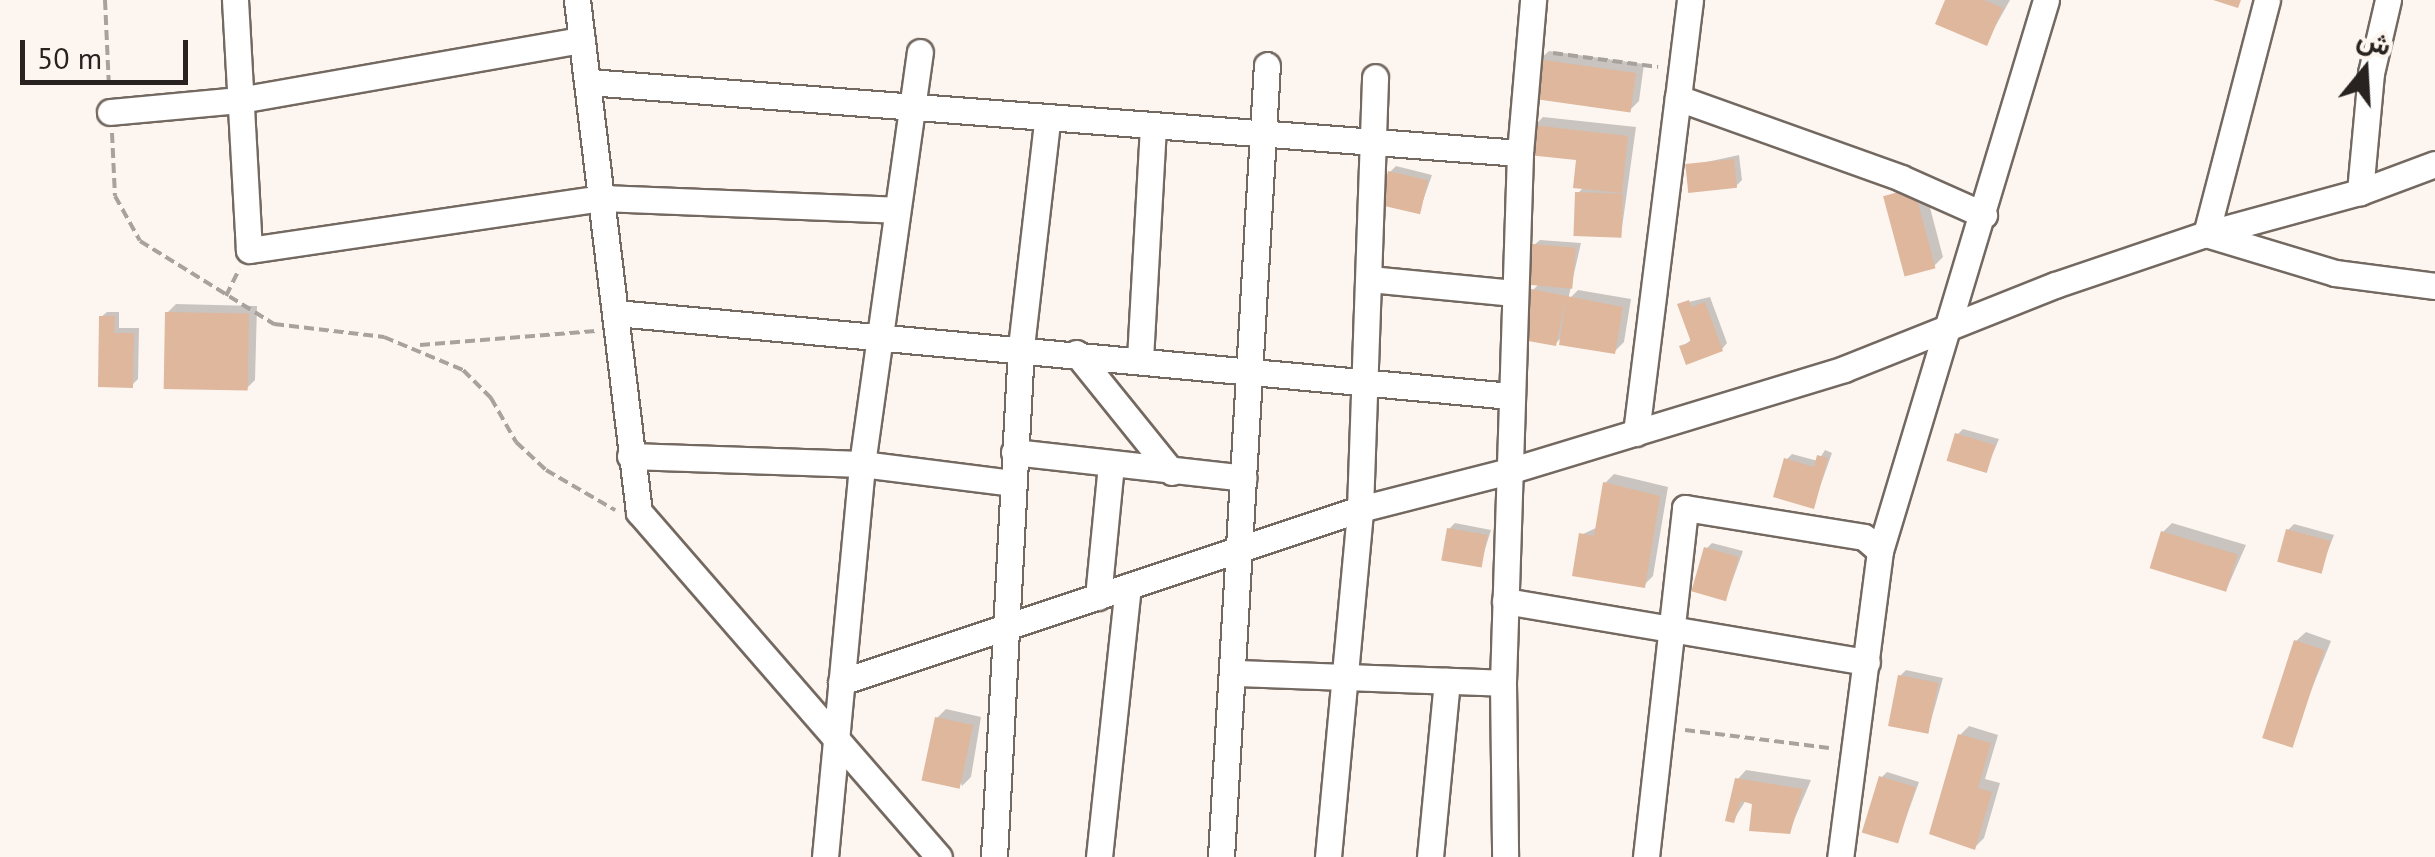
<!DOCTYPE html>
<html>
<head>
<meta charset="utf-8">
<style>
  body { margin:0 }
  #map { position:relative; width:2435px; height:857px; overflow:hidden; background:#fdf6f0; font-family:"PT Sans",Vazirmatn,sans-serif }
  div>[style] { position:absolute }
  .shadow>* { inset:0; background:#0003 }
  .building>* { inset:0; background:#deb79d; transform-origin:0 0 }
  .path>* { height:4px; margin-top:-2px; transform-origin:0; background:repeating-linear-gradient(90deg,#a8a29d 0 10px,transparent 0 15px) }
  .roads { filter:drop-shadow(2px 0 #746961) drop-shadow(-2px 0 #746961) drop-shadow(0 2px #746961) drop-shadow(0 -2px #746961) }
  .street>* { height:25px; margin:-12.5px; padding:0 12.5px; transform-origin:12.5px; border-radius:12.5px; background:#fff }
  span { translate:-50% -50%; white-space:nowrap; text-align:center; line-height:1.15; -webkit-text-stroke:9px #fdf6f0; paint-order:stroke }
  .north { position:absolute; left:2315px; top:20px; width:100px; height:100px; -webkit-text-stroke:8px #fdf6f0; paint-order:stroke; rotate:18deg; font-size:28px; font-weight:700; line-height:40px; text-align:center; color:#282320 }
  .north::after { content:''; display:block; margin:auto; width:35px; height:45px; background:#282320; clip-path:polygon(50% 0,100% 100%,50% 72%,0 100%) }
  .scale { position:absolute; left:20px; top:40px; width:168px; height:45px; box-sizing:border-box; border:5px solid #282320; border-top:0; padding-left:12px; font-size:30px; line-height:35px; white-space:nowrap; color:#282320; -webkit-text-stroke:8px #fdf6f0; paint-order:stroke }
</style>
</head>
<body>
<div id="map">
  <div class="shadow">
    <div style="clip-path:polygon(1947px 0,2010px 0,1986px 43px)"></div>
    <div style="clip-path:polygon(1549px 51px,1644px 64px,1639px 101px,1630px 110px,1539px 60px)"></div>
    <div style="clip-path:polygon(1543px 117px,1636px 127px,1621px 235px,1578px 193px,1584px 187px,1578px 158px,1534px 126px)"></div>
    <div style="clip-path:polygon(1739px 155px,1742px 180px,1736px 186px,1688px 166px)"></div>
    <div style="clip-path:polygon(1396px 166px,1432px 175px,1419px 212px,1390px 172px)"></div>
    <div style="clip-path:polygon(1923px 181px,1943px 257px,1934px 266px,1886px 197px)"></div>
    <div style="clip-path:polygon(1540px 240px,1581px 243px,1568px 300px,1578px 290px,1631px 299px,1624px 342px,1614px 352px,1563px 336px,1556px 343px,1533px 290px,1539px 284px,1534px 245px)"></div>
    <div style="clip-path:polygon(1710px 297px,1727px 343px,1722px 349px,1682px 347px,1692px 339px,1680px 304px)"></div>
    <div style="clip-path:polygon(176px 304px,257px 306px,255px 380px,246px 389px,167px 313px)"></div>
    <div style="clip-path:polygon(107px 312px,119px 312px,119px 328px,139px 328px,138px 379px,132px 385px,101px 317px)"></div>
    <div style="clip-path:polygon(1963px 429px,1999px 439px,1986px 470px,1958px 434px)"></div>
    <div style="clip-path:polygon(1825px 450px,1832px 453px,1813px 506px,1786px 460px,1792px 454px,1818px 461px)"></div>
    <div style="clip-path:polygon(1614px 474px,1668px 487px,1653px 576px,1644px 585px,1581px 535px,1598px 527px,1605px 483px)"></div>
    <div style="clip-path:polygon(1455px 523px,1491px 530px,1480px 565px,1449px 529px)"></div>
    <div style="clip-path:polygon(2172px 523px,2246px 545px,2227px 588px,2163px 532px)"></div>
    <div style="clip-path:polygon(2294px 524px,2334px 535px,2320px 571px,2288px 530px)"></div>
    <div style="clip-path:polygon(1712px 543px,1743px 551px,1726px 598px,1706px 549px)"></div>
    <div style="clip-path:polygon(2306px 632px,2331px 641px,2289px 745px,2296px 641px)"></div>
    <div style="clip-path:polygon(1906px 670px,1943px 678px,1928px 731px,1900px 676px)"></div>
    <div style="clip-path:polygon(946px 709px,981px 717px,971px 777px,962px 786px,937px 718px)"></div>
    <div style="clip-path:polygon(1969px 726px,1998px 735px,1985px 779px,2000px 783px,1984px 838px,1975px 847px,1960px 735px)"></div>
    <div style="clip-path:polygon(1746px 770px,1811px 780px,1789px 832px,1746px 800px,1733px 821px,1737px 780px)"></div>
    <div style="clip-path:polygon(1887px 772px,1919px 782px,1898px 840px,1881px 778px)"></div>
  </div>
  <div class="building">
    <div style="clip-path:polygon(1945px 0,1984px 0,2003px 8px,1987px 46px,1935px 24px)"></div>
    <div style="clip-path:polygon(2213px 0,2241px 0,2238px 8px)"></div>
    <div style="left:1537px;top:59px;width:100px;height:40px;rotate:8deg"></div>
    <div style="clip-path:polygon(1532px 125px,1628px 136px,1622px 193px,1573px 188px,1576px 160px,1528px 155px)"></div>
    <div style="left:1734px;top:159px;width:29px;height:49px;rotate:84deg"></div>
    <div style="left:1388px;top:171px;width:41px;height:35px;rotate:13deg"></div>
    <div style="left:1914px;top:188px;width:83px;height:32px;rotate:75deg"></div>
    <div style="left:1575px;top:192px;width:48px;height:44px;rotate:2deg"></div>
    <div style="left:1532px;top:244px;width:44px;height:41px;rotate:5deg"></div>
    <div style="clip-path:polygon(1531px 289px,1623px 307px,1615px 354px,1559px 345px,1565px 302px,1556px 346px,1522px 340px)"></div>
    <div style="clip-path:polygon(1689px 300px,1691px 307px,1705px 302px,1723px 351px,1686px 365px,1679px 346px,1691px 342px,1677px 304px)"></div>
    <div style="left:165px;top:312px;width:84px;height:77px;rotate:1deg"></div>
    <div style="clip-path:polygon(99px 316px,115px 316px,114px 333px,134px 333px,133px 388px,98px 387px)"></div>
    <div style="left:1955px;top:433px;width:42px;height:29px;rotate:17deg"></div>
    <div style="clip-path:polygon(1817px 455px,1828px 458px,1814px 509px,1773px 497px,1784px 458px,1814px 467px)"></div>
    <div style="clip-path:polygon(1603px 482px,1660px 496px,1645px 588px,1572px 576px,1579px 533px,1594px 536px)"></div>
    <div style="left:1447px;top:528px;width:41px;height:33px;rotate:10deg"></div>
    <div style="left:2286px;top:529px;width:46px;height:34px;rotate:15deg"></div>
    <div style="left:2161px;top:531px;width:80px;height:39px;rotate:17deg"></div>
    <div style="left:1704px;top:547px;width:36px;height:46px;rotate:16deg"></div>
    <div style="left:2294px;top:640px;width:32px;height:103px;rotate:18deg"></div>
    <div style="left:1898px;top:675px;width:41px;height:52px;rotate:11deg"></div>
    <div style="left:935px;top:717px;width:39px;height:65px;rotate:12deg"></div>
    <div style="clip-path:polygon(1958px 734px,1991px 743px,1978px 788px,1992px 792px,1975px 850px,1929px 834px)"></div>
    <div style="left:1879px;top:776px;width:38px;height:59px;rotate:17deg"></div>
    <div style="clip-path:polygon(1735px 778px,1803px 789px,1790px 834px,1749px 831px,1752px 804px,1741px 801px,1734px 823px,1725px 821px)"></div>
  </div>
  <div class="path">
    <div style="left:105px;top:0;width:88px;rotate:87.4deg"></div>
    <div style="left:1553px;top:53px;width:106px;rotate:7.6deg"></div>
    <div style="left:112px;top:133px;width:63px;rotate:87.3deg"></div>
    <div style="left:115px;top:196px;width:51px;rotate:60.9deg"></div>
    <div style="left:140px;top:241px;width:158px;rotate:31.8deg"></div>
    <div style="left:274px;top:324px;width:111px;rotate:6.7deg"></div>
    <div style="left:384px;top:337px;width:86px;rotate:22.7deg"></div>
    <div style="left:463px;top:370px;width:40px;rotate:45deg"></div>
    <div style="left:491px;top:398px;width:51px;rotate:60.4deg"></div>
    <div style="left:516px;top:442px;width:41px;rotate:43deg"></div>
    <div style="left:546px;top:470px;width:80px;rotate:30.1deg"></div>
    <div style="left:226px;top:296px;width:30px;rotate:-64deg"></div>
    <div style="left:420px;top:345px;width:176px;rotate:-4.6deg"></div>
    <div style="left:1685px;top:730px;width:145px;rotate:7.1deg"></div>
  </div>
  <div class="roads">
    <div class="street">
      <div style="left:235px;top:0;width:250px;rotate:86.8deg"></div>
      <div style="left:249px;top:250px;width:357px;rotate:-8.4deg"></div>
      <div style="left:602px;top:198px;width:294px;rotate:2.3deg"></div>
      <div style="left:577px;top:0;width:516px;rotate:83.1deg"></div>
      <div style="left:639px;top:512px;width:457px;rotate:49deg"></div>
      <div style="left:1690px;top:0;width:99px;rotate:97deg"></div>
      <div style="left:1678px;top:98px;width:237px;rotate:19.7deg"></div>
      <div style="left:1901px;top:178px;width:91px;rotate:24deg"></div>
      <div style="left:2267px;top:0;width:242px;rotate:104.6deg"></div>
      <div style="left:2206px;top:234px;width:160px;rotate:-15.3deg"></div>
      <div style="left:2388px;top:0;width:75px;rotate:103.1deg"></div>
      <div style="left:2371px;top:73px;width:120px;rotate:95.3deg"></div>
      <div style="left:2360px;top:192px;width:80px;rotate:-20.5deg"></div>
      <div style="left:588px;top:82px;width:935px;rotate:4.36deg"></div>
      <div style="left:1520px;top:153px;width:530px;rotate:91.84deg"></div>
      <div style="left:1503px;top:683px;width:174px;rotate:89.3deg"></div>
      <div style="left:110px;top:112px;width:131px;rotate:-5.3deg"></div>
      <div style="left:240px;top:100px;width:347px;rotate:-10deg"></div>
      <div style="left:1520px;top:153px;width:154px;rotate:-85.1deg"></div>
      <div style="left:1369px;top:279px;width:146px;rotate:5.5deg"></div>
      <div style="left:616px;top:313px;width:899px;rotate:5.3deg"></div>
      <div style="left:1076px;top:353px;width:153px;rotate:51.1deg"></div>
      <div style="left:1140px;top:359px;width:229px;rotate:-86.8deg"></div>
      <div style="left:1636px;top:433px;width:338px;rotate:-82.9deg"></div>
      <div style="left:1014px;top:452px;width:231px;rotate:6.4deg"></div>
      <div style="left:630px;top:456px;width:232px;rotate:2deg"></div>
      <div style="left:862px;top:464px;width:151px;rotate:7.2deg"></div>
      <div style="left:1880px;top:551px;width:575px;rotate:-73.23deg"></div>
      <div style="left:1098px;top:597px;width:133px;rotate:-84.4deg"></div>
      <div style="left:1505px;top:601px;width:367px;rotate:9.6deg"></div>
      <div style="left:1236px;top:673px;width:267px;rotate:2.1deg"></div>
      <div style="left:841px;top:682px;width:547px;rotate:-18.43deg"></div>
      <div style="left:1360px;top:509px;width:154px;rotate:-14.3deg"></div>
      <div style="left:1509px;top:471px;width:350px;rotate:-16.9deg"></div>
      <div style="left:1844px;top:369px;width:227px;rotate:-21.7deg"></div>
      <div style="left:2055px;top:285px;width:159px;rotate:-18.7deg"></div>
      <div style="left:2206px;top:234px;width:135px;rotate:16.8deg"></div>
      <div style="left:2335px;top:273px;width:101px;rotate:7.4deg"></div>
      <div style="left:825px;top:857px;width:395px;rotate:-84.6deg"></div>
      <div style="left:862px;top:464px;width:416px;rotate:-82deg"></div>
      <div style="left:994px;top:857px;width:511px;rotate:-86.97deg"></div>
      <div style="left:1021px;top:347px;width:227px;rotate:-83.4deg"></div>
      <div style="left:1099px;top:857px;width:272px;rotate:-83.9deg"></div>
      <div style="left:1221px;top:857px;width:793px;rotate:-86.68deg"></div>
      <div style="left:1328px;top:857px;width:349px;rotate:-84.7deg"></div>
      <div style="left:1360px;top:509px;width:432px;rotate:-88deg"></div>
      <div style="left:1430px;top:857px;width:177px;rotate:-84.5deg"></div>
      <div style="left:1646px;top:857px;width:351px;rotate:-83.6deg"></div>
      <div style="left:1685px;top:508px;width:181px;rotate:9.2deg"></div>
      <div style="left:1864px;top:537px;width:21px;rotate:41deg"></div>
      <div style="left:1880px;top:551px;width:309px;rotate:97.4deg"></div>
    </div>
  </div>
  <div class="north">ش</div>
  <div class="scale">50 m</div>
</div>
</body>
</html>
